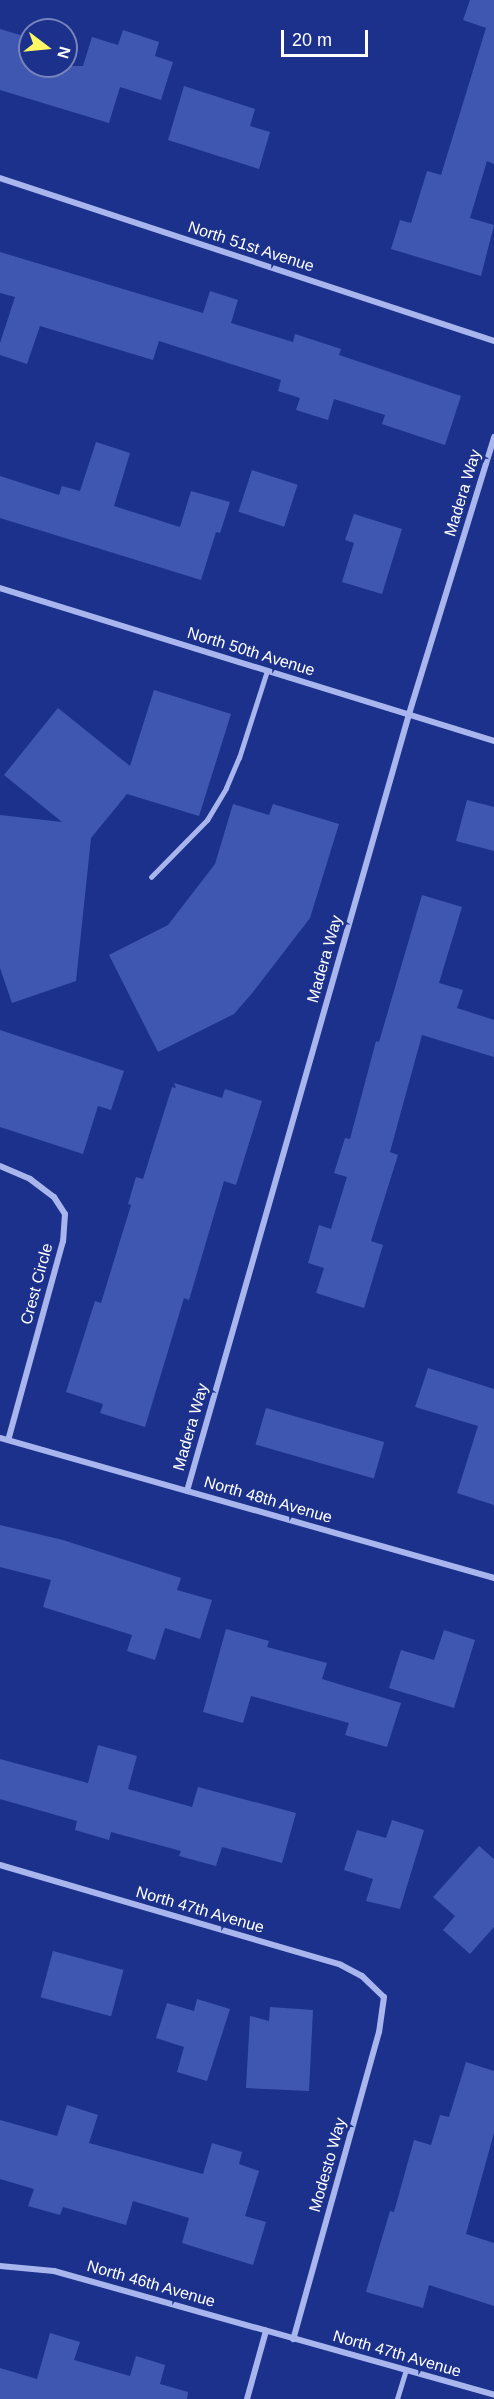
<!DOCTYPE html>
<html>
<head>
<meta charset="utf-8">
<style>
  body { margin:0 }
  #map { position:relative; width:494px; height:2399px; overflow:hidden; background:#1c318c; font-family:Helvetica,sans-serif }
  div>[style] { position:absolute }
  .building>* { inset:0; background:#4057b2; transform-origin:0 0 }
  .service>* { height:4.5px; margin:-2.25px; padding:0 2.25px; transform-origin:2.25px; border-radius:2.25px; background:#a8b6ed }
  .minor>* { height:6px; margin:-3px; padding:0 3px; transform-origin:3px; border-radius:3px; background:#a8b6ed }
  span { translate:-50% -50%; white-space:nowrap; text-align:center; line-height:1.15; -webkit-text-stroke:6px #1c318c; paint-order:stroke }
  .street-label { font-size:16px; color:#fff }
  .north { position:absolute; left:18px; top:18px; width:60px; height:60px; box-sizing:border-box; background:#1c318c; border:2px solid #7783ba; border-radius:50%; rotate:106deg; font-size:16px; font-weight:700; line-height:24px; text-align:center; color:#fff }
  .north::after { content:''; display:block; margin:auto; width:21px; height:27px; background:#fef865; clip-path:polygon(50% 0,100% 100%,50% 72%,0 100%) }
  .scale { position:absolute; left:281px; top:30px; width:87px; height:27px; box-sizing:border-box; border:3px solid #fff; border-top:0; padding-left:8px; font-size:18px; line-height:21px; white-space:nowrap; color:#fff; -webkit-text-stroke:4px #1c318c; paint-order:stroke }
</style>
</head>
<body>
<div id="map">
  <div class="building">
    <div style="clip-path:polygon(470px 0,494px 0,494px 164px,487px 161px,470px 218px,494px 225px,481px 276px,391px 249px,400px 220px,411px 223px,427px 171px,441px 175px,486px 28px,463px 20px)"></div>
    <div style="clip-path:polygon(0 29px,30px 38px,30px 66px,83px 66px,92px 37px,118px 45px,123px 30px,159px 42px,155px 56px,173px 62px,161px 100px,120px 87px,109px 123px,0 90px)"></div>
    <div style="clip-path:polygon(184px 86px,255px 109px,250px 126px,270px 132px,259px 169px,168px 140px)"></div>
    <div style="clip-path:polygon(0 252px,203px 313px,210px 291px,238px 300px,231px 323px,293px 342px,295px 334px,341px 349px,339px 355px,461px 396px,445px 445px,382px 424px,385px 415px,334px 399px,328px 420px,296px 410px,300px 398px,278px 391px,281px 380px,159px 341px,153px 360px,40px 326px,27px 364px,0 355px,0 343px,15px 297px,0 293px)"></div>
    <div style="clip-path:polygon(96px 442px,130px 453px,114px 506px,180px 527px,191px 491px,230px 502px,220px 533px,216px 532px,201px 580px,0 518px,0 476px,59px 495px,62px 486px,80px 491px)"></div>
    <div style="left:252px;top:470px;width:48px;height:44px;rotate:18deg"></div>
    <div style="clip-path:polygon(354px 514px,402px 529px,382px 594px,342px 582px,354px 543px,345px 540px)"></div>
    <div style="clip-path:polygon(154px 690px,231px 714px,199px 816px,127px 794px,91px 838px,76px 981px,12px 1003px,0 968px,0 815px,62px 822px,4px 775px,58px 708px,130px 766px)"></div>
    <div style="clip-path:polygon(467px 800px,494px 807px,494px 851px,456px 841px)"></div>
    <div style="clip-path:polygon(233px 804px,269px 815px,273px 804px,339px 824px,310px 918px,253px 992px,234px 1014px,158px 1052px,109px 955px,168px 925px,215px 864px)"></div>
    <div style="clip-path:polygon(422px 895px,462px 907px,439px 983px,463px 990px,457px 1008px,494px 1020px,494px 1057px,422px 1035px,390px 1152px,398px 1155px,371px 1241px,383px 1245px,364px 1308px,316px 1293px,324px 1268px,308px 1263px,319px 1225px,331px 1229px,347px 1177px,334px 1173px,345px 1138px,350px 1139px,376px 1041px,379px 1042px)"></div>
    <div style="clip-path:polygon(0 1030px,124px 1071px,111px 1110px,98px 1106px,83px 1154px,0 1127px)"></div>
    <div style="clip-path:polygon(174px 1083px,222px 1098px,225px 1089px,262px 1101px,236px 1185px,224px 1181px,189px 1300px,184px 1298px,145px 1427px,100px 1413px,103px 1404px,66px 1392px,95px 1301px,101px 1303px,131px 1205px,128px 1204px,136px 1177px,143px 1179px,172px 1087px,176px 1088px)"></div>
    <div style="clip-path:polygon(428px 1368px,494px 1389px,494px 1505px,457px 1493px,478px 1426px,415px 1407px)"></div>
    <div style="left:266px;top:1408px;width:123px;height:38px;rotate:16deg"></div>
    <div style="clip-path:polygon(0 1525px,63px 1540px,181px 1578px,177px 1590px,212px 1600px,200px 1639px,165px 1628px,155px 1660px,127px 1651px,132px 1635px,43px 1607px,51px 1580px,0 1567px)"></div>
    <div style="clip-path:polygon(226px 1629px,269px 1641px,267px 1647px,327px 1663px,322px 1679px,401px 1703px,387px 1747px,345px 1735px,349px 1723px,251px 1696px,243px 1723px,203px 1712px)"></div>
    <div style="clip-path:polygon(444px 1630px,475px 1640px,454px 1708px,389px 1688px,401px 1650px,434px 1660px)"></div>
    <div style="clip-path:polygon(98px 1745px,137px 1756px,128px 1789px,192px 1807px,198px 1787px,296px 1813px,282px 1863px,222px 1847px,216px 1866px,179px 1856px,181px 1851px,111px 1832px,109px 1840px,75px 1830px,77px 1821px,0 1799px,0 1759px,88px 1783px)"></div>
    <div style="clip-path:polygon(392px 1820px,424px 1830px,400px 1909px,366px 1901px,373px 1879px,344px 1870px,357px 1830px,386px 1838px)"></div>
    <div style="clip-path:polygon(479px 1846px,494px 1859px,494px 1927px,470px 1954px,443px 1930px,455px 1916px,433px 1897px)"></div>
    <div style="left:53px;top:1951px;width:73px;height:48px;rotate:15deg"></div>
    <div style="clip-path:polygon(197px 1999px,230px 2009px,207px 2081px,177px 2072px,184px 2047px,156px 2038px,167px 2003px,194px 2011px)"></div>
    <div style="clip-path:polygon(270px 2007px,313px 2010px,309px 2091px,246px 2088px,250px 2016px,269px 2021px)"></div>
    <div style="clip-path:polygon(466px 2062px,494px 2071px,494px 2133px,466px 2234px,494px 2243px,494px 2306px,429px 2285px,423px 2308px,366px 2292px,390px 2211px,394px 2212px,414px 2140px,431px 2145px,440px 2115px,449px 2117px)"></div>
    <div style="clip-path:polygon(67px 2105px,98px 2115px,89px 2143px,203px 2174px,212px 2143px,242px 2152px,239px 2164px,259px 2171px,245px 2216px,266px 2222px,253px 2265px,182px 2243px,189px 2218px,133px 2201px,126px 2225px,63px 2207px,60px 2215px,28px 2206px,34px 2189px,0 2179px,0 2120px,57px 2136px)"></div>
    <div style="clip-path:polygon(50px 2333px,80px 2342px,74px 2360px,130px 2376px,136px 2356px,165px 2365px,160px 2384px,188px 2392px,187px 2399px,0 2399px,0 2368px,37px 2379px)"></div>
  </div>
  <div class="service">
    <div style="left:151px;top:877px;width:80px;rotate:-45.5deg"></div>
    <div style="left:207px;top:820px;width:37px;rotate:-59deg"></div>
    <div style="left:226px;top:788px;width:33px;rotate:-67deg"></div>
    <div style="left:239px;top:758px;width:91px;rotate:-72.2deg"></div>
    <div style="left:397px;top:2399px;width:30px;rotate:-73deg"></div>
  </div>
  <div class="minor">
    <div style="left:0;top:178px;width:520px;rotate:18.26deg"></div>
    <div style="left:0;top:588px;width:517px;rotate:17.21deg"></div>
    <div style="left:0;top:1166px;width:33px;rotate:23deg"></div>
    <div style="left:30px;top:1179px;width:30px;rotate:37deg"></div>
    <div style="left:54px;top:1197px;width:20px;rotate:57deg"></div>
    <div style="left:65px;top:1214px;width:27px;rotate:94deg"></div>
    <div style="left:63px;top:1241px;width:206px;rotate:105.4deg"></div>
    <div style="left:0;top:1438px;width:513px;rotate:15.82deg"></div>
    <div style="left:187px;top:1491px;width:808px;rotate:-74.05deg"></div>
    <div style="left:409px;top:714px;width:290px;rotate:-72.9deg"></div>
    <div style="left:0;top:1865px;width:355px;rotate:16.3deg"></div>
    <div style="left:341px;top:1965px;width:24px;rotate:28deg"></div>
    <div style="left:362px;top:1976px;width:30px;rotate:44deg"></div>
    <div style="left:384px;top:1997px;width:35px;rotate:98deg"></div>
    <div style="left:379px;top:2032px;width:319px;rotate:105.6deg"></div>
    <div style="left:0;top:2266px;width:54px;rotate:5.3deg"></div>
    <div style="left:54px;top:2271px;width:457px;rotate:15.7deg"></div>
    <div style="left:247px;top:2399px;width:71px;rotate:-74.4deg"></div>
  </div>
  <div class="street-label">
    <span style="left:251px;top:247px;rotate:18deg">North 51st Avenue</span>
    <span style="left:463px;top:493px;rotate:-73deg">Madera Way</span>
    <span style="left:251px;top:652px;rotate:17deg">North 50th Avenue</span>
    <span style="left:325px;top:959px;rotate:-74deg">Madera Way</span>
    <span style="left:37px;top:1284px;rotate:-75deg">Crest Circle</span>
    <span style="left:191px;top:1427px;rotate:-74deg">Madera Way</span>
    <span style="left:268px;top:1500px;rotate:16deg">North 48th Avenue</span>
    <span style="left:200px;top:1910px;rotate:16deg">North 47th Avenue</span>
    <span style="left:328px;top:2165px;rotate:-74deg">Modesto Way</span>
    <span style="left:151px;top:2284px;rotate:16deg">North 46th Avenue</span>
    <span style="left:397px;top:2354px;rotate:16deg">North 47th Avenue</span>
  </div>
  <div class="north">N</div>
  <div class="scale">20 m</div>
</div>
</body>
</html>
